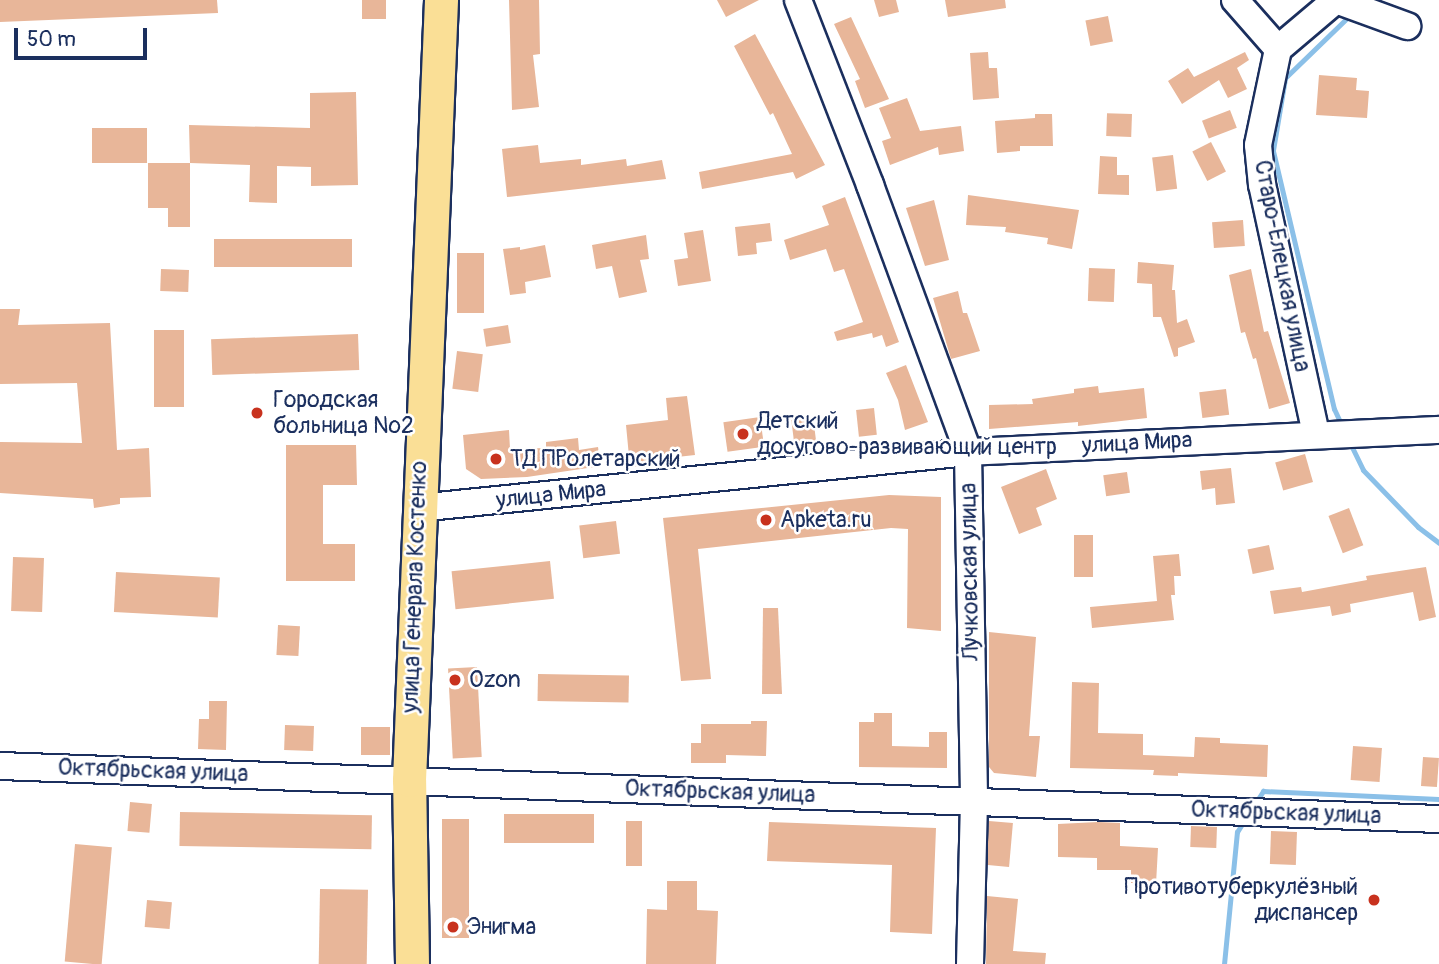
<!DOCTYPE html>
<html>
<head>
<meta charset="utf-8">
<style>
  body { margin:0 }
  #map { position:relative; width:1439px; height:964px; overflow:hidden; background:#fff; font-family:Pangolin,sans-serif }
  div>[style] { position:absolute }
  .stream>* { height:5px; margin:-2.5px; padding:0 2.5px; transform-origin:2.5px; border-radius:2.5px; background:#8bc0e8 }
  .building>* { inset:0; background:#e8b699; transform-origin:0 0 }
  .roads { filter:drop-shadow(2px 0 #1b2f5e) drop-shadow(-2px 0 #1b2f5e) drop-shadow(0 2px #1b2f5e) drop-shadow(0 -2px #1b2f5e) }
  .minor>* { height:26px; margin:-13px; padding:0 13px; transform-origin:13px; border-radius:13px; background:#fff }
  .major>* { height:33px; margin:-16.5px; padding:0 16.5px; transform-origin:16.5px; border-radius:16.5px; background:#fadf96 }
  .dots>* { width:19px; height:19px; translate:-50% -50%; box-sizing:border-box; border:4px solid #fff; border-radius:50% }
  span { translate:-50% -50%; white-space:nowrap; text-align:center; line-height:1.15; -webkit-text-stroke:5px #fff; paint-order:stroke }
  .street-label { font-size:23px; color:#1b2f5e }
  .poi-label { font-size:23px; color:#1b2f5e }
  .left { translate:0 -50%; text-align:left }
  .right { translate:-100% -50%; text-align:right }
  .scale { position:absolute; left:14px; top:28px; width:133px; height:32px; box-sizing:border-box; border:4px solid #1b2f5e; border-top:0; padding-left:9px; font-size:21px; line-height:24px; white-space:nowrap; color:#1b2f5e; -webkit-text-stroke:5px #fff; paint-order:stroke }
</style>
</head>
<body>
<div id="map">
  <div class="stream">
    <div style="left:1342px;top:426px;width:19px;rotate:-115deg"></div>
    <div style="left:1334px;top:409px;width:266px;rotate:-103.3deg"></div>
    <div style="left:1273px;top:150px;width:73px;rotate:-80.5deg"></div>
    <div style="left:1285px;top:78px;width:91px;rotate:-44.1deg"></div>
    <div style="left:1349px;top:441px;width:32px;rotate:64deg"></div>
    <div style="left:1363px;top:470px;width:79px;rotate:46deg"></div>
    <div style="left:1418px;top:527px;width:26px;rotate:37deg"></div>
    <div style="left:1254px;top:805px;width:17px;rotate:-57deg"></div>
    <div style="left:1263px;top:791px;width:176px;rotate:2.6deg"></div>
    <div style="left:1224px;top:964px;width:133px;rotate:-84.4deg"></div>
    <div style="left:1237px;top:832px;width:15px;rotate:-58deg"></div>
  </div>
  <div class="building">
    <div style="clip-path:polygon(0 0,217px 0,218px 13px,0 22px)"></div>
    <div style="left:362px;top:0;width:24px;height:19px"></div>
    <div style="clip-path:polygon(509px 0,539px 0,540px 54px,533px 55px,539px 107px,512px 110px)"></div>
    <div style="clip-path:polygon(717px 0,759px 0,726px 17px)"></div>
    <div style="clip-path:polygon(874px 0,896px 0,899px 12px,879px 17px)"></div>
    <div style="clip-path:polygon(945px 0,1005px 0,1006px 8px,948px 17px)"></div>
    <div style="left:1108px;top:16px;width:26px;height:23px;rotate:79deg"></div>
    <div style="clip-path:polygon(851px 17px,889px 99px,865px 108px,855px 81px,860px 79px,834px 24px)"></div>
    <div style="clip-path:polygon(755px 34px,825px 165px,796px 179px,793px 172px,702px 189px,699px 172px,792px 154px,773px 113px,770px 115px,734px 46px)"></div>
    <div style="clip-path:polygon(988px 52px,989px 68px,997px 68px,999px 98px,973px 100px,970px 53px)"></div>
    <div style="clip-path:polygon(1245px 52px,1249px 60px,1237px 68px,1247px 89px,1228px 98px,1219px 80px,1182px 104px,1168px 81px,1188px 68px,1194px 77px)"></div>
    <div style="clip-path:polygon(1319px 75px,1357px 78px,1356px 90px,1369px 91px,1367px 118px,1316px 115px)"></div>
    <div style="clip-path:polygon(356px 92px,358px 185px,311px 186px,311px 167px,277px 166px,277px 203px,249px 202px,250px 165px,190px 163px,189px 125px,310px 128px,310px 93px)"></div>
    <div style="clip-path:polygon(907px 98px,920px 131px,961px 126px,964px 151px,939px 155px,938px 147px,890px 165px,882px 141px,891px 138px,879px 108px)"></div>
    <div style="left:1230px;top:110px;width:19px;height:30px;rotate:69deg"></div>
    <div style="clip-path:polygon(1035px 114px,1052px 114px,1053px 146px,1020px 146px,1020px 151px,997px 153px,995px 121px,1035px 118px)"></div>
    <div style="left:1132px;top:114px;width:23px;height:25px;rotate:92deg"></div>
    <div style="left:92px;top:128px;width:55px;height:35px"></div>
    <div style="left:1211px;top:142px;width:33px;height:21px;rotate:63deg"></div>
    <div style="clip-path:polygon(538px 145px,540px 163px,581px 159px,581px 165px,626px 159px,627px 166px,662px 160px,666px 179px,507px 197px,502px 149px)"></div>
    <div style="left:1173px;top:155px;width:34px;height:21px;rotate:83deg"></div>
    <div style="clip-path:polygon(1100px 156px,1117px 157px,1117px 175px,1129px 175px,1129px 195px,1098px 194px)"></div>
    <div style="clip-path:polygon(148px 163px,190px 163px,190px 227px,168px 227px,168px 208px,148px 208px)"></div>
    <div style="clip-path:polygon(968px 195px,1079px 210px,1072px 249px,1047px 244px,1048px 238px,1005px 232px,1006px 227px,966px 225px)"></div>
    <div style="clip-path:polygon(845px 197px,899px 342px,886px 347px,882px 335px,873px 338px,872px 333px,837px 341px,834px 332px,863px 322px,844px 269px,834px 272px,826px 249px,790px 260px,784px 240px,829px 225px,822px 206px)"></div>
    <div style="clip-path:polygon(934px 200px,949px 260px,925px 266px,906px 208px)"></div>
    <div style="left:1243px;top:220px;width:26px;height:31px;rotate:86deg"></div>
    <div style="clip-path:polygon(770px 223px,772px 241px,756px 243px,757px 254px,738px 256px,735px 227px)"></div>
    <div style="clip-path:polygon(703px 230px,711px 281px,678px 286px,674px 260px,688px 258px,684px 233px)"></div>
    <div style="clip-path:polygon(646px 235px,649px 259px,640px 260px,647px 292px,619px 298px,612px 266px,596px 269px,592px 245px)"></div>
    <div style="left:214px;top:239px;width:138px;height:28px"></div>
    <div style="clip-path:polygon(545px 245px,551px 277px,525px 282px,526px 293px,510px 295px,503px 249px,520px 247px,520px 250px)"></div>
    <div style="left:457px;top:253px;width:27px;height:60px"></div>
    <div style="clip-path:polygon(1138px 262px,1174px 265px,1172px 290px,1175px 290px,1177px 323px,1187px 319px,1195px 342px,1178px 348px,1178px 356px,1174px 357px,1161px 317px,1153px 317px,1152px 284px,1137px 283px)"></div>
    <div style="left:1089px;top:268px;width:26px;height:33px;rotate:2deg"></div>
    <div style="left:161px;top:269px;width:28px;height:22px;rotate:2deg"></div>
    <div style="clip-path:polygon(1251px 269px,1264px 332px,1268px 331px,1290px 403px,1269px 409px,1256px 358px,1253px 359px,1245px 332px,1241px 333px,1229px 275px)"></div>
    <div style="clip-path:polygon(958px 291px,963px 313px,967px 313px,980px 351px,951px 359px,933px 298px)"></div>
    <div style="clip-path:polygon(0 309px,20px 309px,18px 325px,110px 323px,117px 450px,149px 448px,151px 497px,120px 498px,120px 504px,94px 508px,93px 499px,0 493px,0 442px,82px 443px,77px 383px,0 384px)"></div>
    <div style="left:508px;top:325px;width:18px;height:25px;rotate:81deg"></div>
    <div style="left:154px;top:330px;width:30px;height:77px"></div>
    <div style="left:358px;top:334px;width:36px;height:147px;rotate:88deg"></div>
    <div style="left:457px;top:351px;width:26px;height:38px;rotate:7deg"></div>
    <div style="clip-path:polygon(906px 365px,928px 422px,905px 430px,898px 400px,886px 373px)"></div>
    <div style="clip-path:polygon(1098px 386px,1099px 393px,1144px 388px,1147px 418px,1078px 426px,1078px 422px,989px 429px,989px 405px,1033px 404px,1032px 399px,1074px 393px,1074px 389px)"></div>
    <div style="left:1226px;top:389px;width:26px;height:27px;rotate:83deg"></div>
    <div style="clip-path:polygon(687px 396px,695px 455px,650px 460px,651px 465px,630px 467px,626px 425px,668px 420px,666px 398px)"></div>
    <div style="left:874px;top:408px;width:27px;height:18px;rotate:84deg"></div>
    <div style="left:813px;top:416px;width:25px;height:22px;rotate:83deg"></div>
    <div style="left:760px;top:417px;width:30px;height:37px;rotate:82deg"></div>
    <div style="clip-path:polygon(509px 430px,510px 449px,546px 448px,546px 442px,578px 438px,579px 450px,598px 447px,601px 466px,527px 477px,481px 479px,466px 469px,463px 435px)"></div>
    <div style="clip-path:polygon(286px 445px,356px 445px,357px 485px,323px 485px,323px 544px,355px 544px,355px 581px,286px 581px)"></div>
    <div style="left:1305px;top:454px;width:29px;height:31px;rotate:74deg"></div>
    <div style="clip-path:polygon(1231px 468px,1235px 503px,1216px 505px,1215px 488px,1202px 490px,1200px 471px)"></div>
    <div style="clip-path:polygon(1046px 469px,1057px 499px,1036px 508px,1042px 525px,1019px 534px,1001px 487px)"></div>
    <div style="left:1127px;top:472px;width:21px;height:24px;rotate:82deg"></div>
    <div style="clip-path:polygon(889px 495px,941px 497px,941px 631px,907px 628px,908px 529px,891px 528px,698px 549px,711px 679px,681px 681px,663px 518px)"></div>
    <div style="left:1349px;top:508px;width:40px;height:22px;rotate:69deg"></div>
    <div style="left:616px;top:521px;width:33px;height:37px;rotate:83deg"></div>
    <div style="left:1074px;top:535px;width:19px;height:42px"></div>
    <div style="left:1269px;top:545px;width:25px;height:22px;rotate:78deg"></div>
    <div style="clip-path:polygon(1179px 554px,1181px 576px,1174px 576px,1175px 595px,1171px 595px,1174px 620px,1092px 628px,1090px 607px,1157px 601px,1153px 556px)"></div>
    <div style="left:13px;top:557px;width:31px;height:54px;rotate:2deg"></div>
    <div style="left:550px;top:561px;width:38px;height:99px;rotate:84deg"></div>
    <div style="clip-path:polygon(1426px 567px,1436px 617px,1419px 621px,1413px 592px,1350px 604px,1351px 612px,1332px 616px,1330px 606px,1274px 614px,1270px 591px,1301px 587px,1302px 592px,1367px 580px,1366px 576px)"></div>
    <div style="left:116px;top:572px;width:104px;height:40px;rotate:3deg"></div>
    <div style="clip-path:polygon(763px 608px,778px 608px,782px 694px,762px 694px)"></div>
    <div style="left:278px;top:625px;width:22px;height:30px;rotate:3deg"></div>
    <div style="clip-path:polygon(989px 632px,1036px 637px,1029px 736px,1040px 736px,1036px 777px,994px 773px,989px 767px)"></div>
    <div style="left:477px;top:667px;width:90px;height:29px;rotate:87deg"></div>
    <div style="left:538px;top:674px;width:91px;height:27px;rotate:1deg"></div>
    <div style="clip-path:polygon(1072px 682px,1099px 683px,1098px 733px,1143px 734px,1143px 755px,1194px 757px,1195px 737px,1220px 738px,1220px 743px,1268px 745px,1267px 777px,1178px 773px,1178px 776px,1153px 775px,1154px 770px,1070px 768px)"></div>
    <div style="clip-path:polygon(209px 701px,227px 701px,226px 750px,198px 749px,199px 719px,209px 719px)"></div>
    <div style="clip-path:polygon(874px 713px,892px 713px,892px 746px,929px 747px,929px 732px,947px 732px,947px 768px,859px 767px,859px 722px,874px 722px)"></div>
    <div style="clip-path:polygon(751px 721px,767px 721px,766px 756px,726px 755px,726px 763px,691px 763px,691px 743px,701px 743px,701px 724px,751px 724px)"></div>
    <div style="left:285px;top:725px;width:29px;height:25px;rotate:2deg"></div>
    <div style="left:361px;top:727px;width:29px;height:28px"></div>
    <div style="left:1353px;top:746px;width:29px;height:34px;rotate:4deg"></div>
    <div style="left:1423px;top:757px;width:16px;height:29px;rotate:4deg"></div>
    <div style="left:130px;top:802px;width:22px;height:29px;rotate:5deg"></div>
    <div style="left:180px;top:812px;width:192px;height:34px;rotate:1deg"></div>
    <div style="left:594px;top:814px;width:29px;height:90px;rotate:90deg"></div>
    <div style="left:442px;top:819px;width:27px;height:119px"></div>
    <div style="left:626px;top:821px;width:16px;height:45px"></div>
    <div style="left:989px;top:821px;width:24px;height:44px;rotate:5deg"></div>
    <div style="clip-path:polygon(769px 822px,936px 828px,932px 934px,890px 932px,892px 865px,767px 861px)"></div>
    <div style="clip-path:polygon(1098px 822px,1120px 823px,1120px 846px,1158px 848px,1156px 884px,1131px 883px,1131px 870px,1097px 870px,1097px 858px,1058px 857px,1058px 824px)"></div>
    <div style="left:1191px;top:826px;width:26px;height:21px;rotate:2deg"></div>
    <div style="left:1271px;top:831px;width:26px;height:33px;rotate:2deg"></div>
    <div style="left:75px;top:844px;width:37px;height:118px;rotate:5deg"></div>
    <div style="clip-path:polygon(667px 881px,697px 881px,697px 910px,718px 911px,716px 964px,646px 964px,647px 909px,667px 910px)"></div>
    <div style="left:320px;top:889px;width:48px;height:75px;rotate:1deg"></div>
    <div style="clip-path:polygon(987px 896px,1018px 899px,1013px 951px,1046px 953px,1045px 964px,986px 964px)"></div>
    <div style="left:147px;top:900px;width:25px;height:27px;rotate:5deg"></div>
  </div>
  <div class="roads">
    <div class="minor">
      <div style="left:798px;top:0;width:199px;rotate:68.7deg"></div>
      <div style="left:870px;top:185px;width:284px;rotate:69.8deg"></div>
      <div style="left:968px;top:452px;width:349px;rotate:89deg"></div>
      <div style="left:974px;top:801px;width:163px;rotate:91.4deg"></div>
      <div style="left:1235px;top:0;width:65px;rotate:48.7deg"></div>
      <div style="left:1336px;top:0;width:76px;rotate:20.1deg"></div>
      <div style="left:1316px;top:434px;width:255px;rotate:-102.2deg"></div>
      <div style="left:1262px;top:185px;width:40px;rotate:-95.7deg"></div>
      <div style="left:1258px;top:145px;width:98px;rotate:-78.2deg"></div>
      <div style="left:1278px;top:49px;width:76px;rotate:-40.2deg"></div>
      <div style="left:418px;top:508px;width:553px;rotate:-5.81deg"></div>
      <div style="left:968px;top:452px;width:472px;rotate:-2.7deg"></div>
      <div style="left:0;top:766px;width:1440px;rotate:2.11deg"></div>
    </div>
    <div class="major">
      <div style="left:412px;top:964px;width:184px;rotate:-90.9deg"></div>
      <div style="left:409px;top:780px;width:781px;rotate:-87.65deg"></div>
    </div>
  </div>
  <div class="dots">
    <div style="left:257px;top:413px;background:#c8321e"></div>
    <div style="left:743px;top:434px;background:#c8321e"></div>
    <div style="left:496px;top:459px;background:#c8321e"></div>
    <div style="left:766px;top:520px;background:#c8321e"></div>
    <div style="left:455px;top:680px;background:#c8321e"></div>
    <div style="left:1374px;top:900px;background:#c8321e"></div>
    <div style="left:453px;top:927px;background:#c8321e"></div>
  </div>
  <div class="street-label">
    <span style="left:1282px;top:266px;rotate:79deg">Старо-Елецкая улица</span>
    <span style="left:1137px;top:443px;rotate:-3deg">улица Мира</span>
    <span style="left:551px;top:495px;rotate:-6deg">улица Мира</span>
    <span style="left:970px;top:572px;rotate:-91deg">Лучковская улица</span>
    <span style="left:415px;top:587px;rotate:-88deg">улица Генерала Костенко</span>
    <span style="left:153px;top:771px;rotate:2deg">Октябрьская улица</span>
    <span style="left:720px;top:792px;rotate:2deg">Октябрьская улица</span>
    <span style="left:1286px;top:813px;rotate:2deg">Октябрьская улица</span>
  </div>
  <div class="poi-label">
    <span class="left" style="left:273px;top:413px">Городская<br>больница №2</span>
    <span class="left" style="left:757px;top:434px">Детский<br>досугово-развивающий центр</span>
    <span class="left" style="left:510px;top:459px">ТД ПРолетарский</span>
    <span class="left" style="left:780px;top:520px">Apketa.ru</span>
    <span class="left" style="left:469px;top:680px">Ozon</span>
    <span class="right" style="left:1358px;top:900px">Противотуберкулёзный<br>диспансер</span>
    <span class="left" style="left:467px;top:927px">Энигма</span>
  </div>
  <div class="scale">50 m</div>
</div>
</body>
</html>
